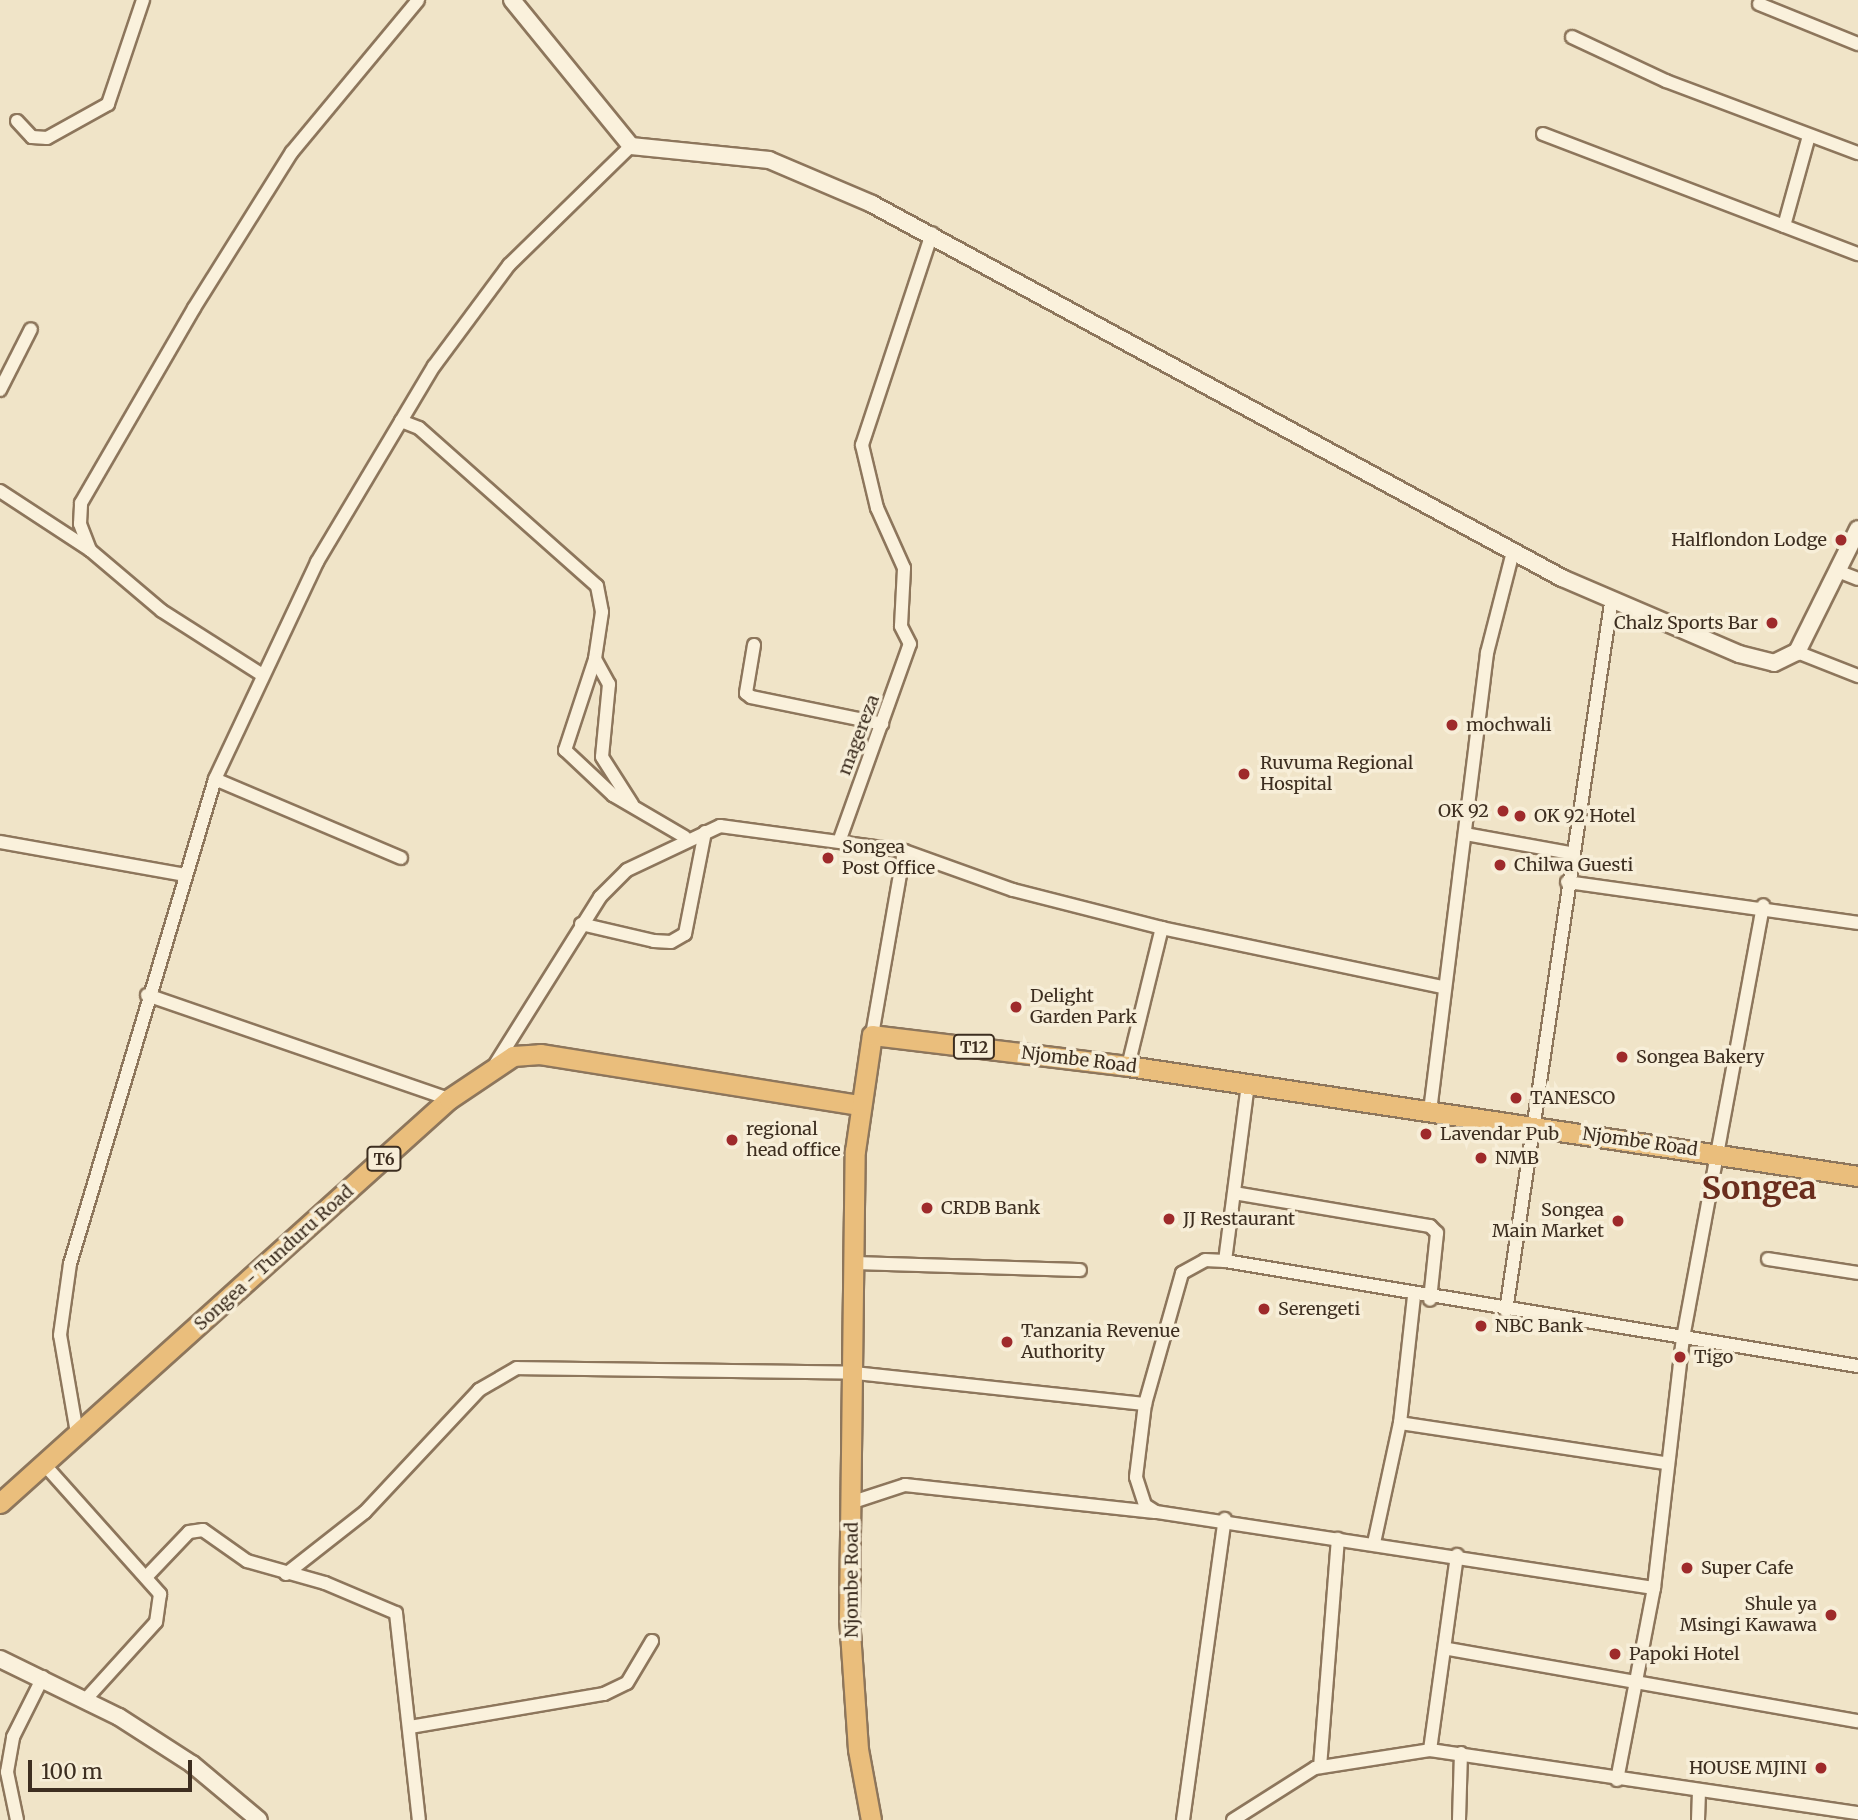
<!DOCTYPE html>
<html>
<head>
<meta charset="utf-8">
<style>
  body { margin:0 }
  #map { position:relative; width:1858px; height:1820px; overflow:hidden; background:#f0e4c8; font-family:Merriweather,serif }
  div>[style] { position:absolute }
  .roads { filter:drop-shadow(2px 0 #8d765c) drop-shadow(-2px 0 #8d765c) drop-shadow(0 2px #8d765c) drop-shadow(0 -2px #8d765c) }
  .minor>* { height:12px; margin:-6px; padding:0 6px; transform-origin:6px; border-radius:6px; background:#faf1dc }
  .tertiary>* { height:16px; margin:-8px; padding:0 8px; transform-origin:8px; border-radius:8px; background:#faf1dc }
  .trunk>* { height:19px; margin:-9.5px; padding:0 9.5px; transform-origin:9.5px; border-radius:9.5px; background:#eabe7c }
  .dots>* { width:19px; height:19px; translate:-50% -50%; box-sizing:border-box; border:4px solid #f7eed8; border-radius:50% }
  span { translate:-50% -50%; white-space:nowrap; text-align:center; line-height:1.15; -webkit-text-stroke:7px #f7eed8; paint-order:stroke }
  .shield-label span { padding:2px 5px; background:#f7eed8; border:2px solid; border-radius:5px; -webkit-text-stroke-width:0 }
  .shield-label { font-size:16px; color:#3d2e20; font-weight:700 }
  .poi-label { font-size:18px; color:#3d2e20 }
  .right { translate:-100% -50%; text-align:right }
  .left { translate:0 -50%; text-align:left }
  .street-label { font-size:18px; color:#3d2e20 }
  .town-label { font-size:32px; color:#6b2e1e; font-weight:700 }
  .scale { position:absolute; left:28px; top:1760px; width:164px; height:32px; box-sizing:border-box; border:4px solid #3d2e20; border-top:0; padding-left:9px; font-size:21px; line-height:24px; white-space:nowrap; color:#3d2e20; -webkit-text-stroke:5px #f7eed8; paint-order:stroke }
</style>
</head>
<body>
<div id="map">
  <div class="roads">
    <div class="minor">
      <div style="left:1759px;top:4px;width:107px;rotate:22deg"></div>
      <div style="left:1572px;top:37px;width:104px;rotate:25.1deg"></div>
      <div style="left:1666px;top:81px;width:205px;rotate:20.6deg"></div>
      <div style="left:17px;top:121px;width:22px;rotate:47deg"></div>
      <div style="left:32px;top:137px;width:15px;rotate:4deg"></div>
      <div style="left:47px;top:138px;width:70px;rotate:-29.1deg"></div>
      <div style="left:108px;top:104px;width:110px;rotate:-71.4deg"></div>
      <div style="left:1543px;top:134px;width:337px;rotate:20.9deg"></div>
      <div style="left:1784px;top:226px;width:93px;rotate:-74.5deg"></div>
      <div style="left:0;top:390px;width:68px;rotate:-63.1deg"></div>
      <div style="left:401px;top:421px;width:19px;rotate:21deg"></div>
      <div style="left:419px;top:428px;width:238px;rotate:41.6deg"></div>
      <div style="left:597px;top:586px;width:26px;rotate:79deg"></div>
      <div style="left:602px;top:612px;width:48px;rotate:98.5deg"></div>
      <div style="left:595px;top:659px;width:96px;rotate:108.2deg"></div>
      <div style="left:565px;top:750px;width:66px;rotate:43.2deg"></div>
      <div style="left:613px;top:795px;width:83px;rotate:30.3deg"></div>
      <div style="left:0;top:491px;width:108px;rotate:33.2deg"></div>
      <div style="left:90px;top:550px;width:94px;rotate:40.3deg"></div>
      <div style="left:162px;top:611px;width:117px;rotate:32.5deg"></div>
      <div style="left:90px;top:550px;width:28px;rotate:-111deg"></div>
      <div style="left:80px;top:524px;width:21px;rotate:-87deg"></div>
      <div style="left:81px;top:503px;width:225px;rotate:-59.9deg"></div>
      <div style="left:194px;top:308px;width:184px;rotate:-57.9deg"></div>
      <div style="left:292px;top:152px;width:197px;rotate:-50.3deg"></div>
      <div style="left:1840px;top:572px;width:19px;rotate:21deg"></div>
      <div style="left:754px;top:645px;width:49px;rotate:99.5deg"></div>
      <div style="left:746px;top:693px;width:6px;rotate:39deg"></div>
      <div style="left:751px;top:697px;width:134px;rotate:11.6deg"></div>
      <div style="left:1797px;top:652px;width:66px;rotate:21.5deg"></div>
      <div style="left:595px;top:659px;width:29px;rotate:61deg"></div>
      <div style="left:609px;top:684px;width:73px;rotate:95.5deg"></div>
      <div style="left:602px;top:757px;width:56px;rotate:57.4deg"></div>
      <div style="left:215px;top:779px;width:202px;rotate:23deg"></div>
      <div style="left:1465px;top:834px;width:107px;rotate:10.3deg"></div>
      <div style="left:840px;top:839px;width:207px;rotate:-70.3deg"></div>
      <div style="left:910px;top:644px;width:20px;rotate:-117deg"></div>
      <div style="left:901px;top:626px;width:58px;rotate:-87deg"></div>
      <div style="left:904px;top:568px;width:66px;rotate:-114.2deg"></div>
      <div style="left:877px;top:508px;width:65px;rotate:-103.4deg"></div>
      <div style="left:862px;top:445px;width:223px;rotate:-71.7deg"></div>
      <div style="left:0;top:842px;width:188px;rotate:10.1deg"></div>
      <div style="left:1567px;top:882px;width:294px;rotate:8deg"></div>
      <div style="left:581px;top:924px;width:75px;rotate:13.1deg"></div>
      <div style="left:654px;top:941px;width:17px;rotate:3deg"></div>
      <div style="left:671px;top:942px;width:16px;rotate:-30deg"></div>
      <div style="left:685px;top:934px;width:104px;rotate:-78.9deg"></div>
      <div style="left:147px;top:995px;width:319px;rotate:19deg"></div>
      <div style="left:872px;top:1035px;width:187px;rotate:-80.1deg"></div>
      <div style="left:496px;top:1063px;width:196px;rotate:-57.9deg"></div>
      <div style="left:600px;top:897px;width:38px;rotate:-45deg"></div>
      <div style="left:627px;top:870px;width:103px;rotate:-25.3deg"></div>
      <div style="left:720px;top:826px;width:186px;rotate:7.7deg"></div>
      <div style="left:904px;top:851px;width:116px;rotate:19.7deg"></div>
      <div style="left:1013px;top:890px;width:154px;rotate:14.3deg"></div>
      <div style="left:1162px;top:928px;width:287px;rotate:11.9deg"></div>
      <div style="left:1128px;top:1066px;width:142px;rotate:-76.2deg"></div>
      <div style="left:1430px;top:1111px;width:462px;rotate:-82.9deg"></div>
      <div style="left:1487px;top:653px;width:104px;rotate:-75.6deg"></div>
      <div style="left:1234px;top:1193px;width:199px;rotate:9.6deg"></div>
      <div style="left:1430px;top:1226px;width:10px;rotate:45deg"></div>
      <div style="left:1437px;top:1233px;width:67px;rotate:96deg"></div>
      <div style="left:1768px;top:1259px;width:91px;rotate:8.8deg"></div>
      <div style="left:1225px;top:1261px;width:178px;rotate:-82.6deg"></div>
      <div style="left:853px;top:1263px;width:227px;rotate:1.8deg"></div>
      <div style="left:1506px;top:1311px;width:716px;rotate:-81.56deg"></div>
      <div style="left:1400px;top:1423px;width:269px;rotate:8.6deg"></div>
      <div style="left:77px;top:1433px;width:99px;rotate:-99.8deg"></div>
      <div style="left:60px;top:1335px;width:72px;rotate:-82deg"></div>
      <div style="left:70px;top:1264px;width:506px;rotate:-73.35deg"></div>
      <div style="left:215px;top:779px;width:240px;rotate:-64.8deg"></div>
      <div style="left:317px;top:562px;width:228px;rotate:-59.2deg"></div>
      <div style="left:434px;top:366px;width:126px;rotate:-53.4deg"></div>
      <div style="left:509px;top:265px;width:170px;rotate:-44.3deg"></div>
      <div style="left:43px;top:1463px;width:176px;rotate:48.2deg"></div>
      <div style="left:160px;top:1594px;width:28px;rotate:98deg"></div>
      <div style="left:156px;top:1622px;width:104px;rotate:132.3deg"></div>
      <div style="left:853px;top:1502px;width:55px;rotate:-18.1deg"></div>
      <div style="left:905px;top:1485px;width:251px;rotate:6.2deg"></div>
      <div style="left:1374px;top:1543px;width:123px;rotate:-77.8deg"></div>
      <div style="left:1400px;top:1423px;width:127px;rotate:-83.7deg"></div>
      <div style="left:286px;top:1574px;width:100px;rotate:-38.1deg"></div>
      <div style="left:365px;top:1512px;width:167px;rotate:-46.9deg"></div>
      <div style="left:479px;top:1390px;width:44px;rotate:-30.1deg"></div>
      <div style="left:517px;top:1368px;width:338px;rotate:0.8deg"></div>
      <div style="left:855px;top:1373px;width:292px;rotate:6.1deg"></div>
      <div style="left:148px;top:1575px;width:59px;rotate:-46.4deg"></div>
      <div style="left:189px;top:1532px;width:14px;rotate:-8deg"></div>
      <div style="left:203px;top:1530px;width:54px;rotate:35.2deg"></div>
      <div style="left:247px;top:1561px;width:81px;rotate:15.8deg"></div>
      <div style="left:325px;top:1583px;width:77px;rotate:22.9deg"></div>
      <div style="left:396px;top:1613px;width:208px;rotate:83.7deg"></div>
      <div style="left:1654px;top:1588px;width:504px;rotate:-171.32deg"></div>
      <div style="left:1156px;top:1512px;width:13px;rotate:-148deg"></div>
      <div style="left:1145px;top:1505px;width:29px;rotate:-108deg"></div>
      <div style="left:1136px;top:1477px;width:74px;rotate:-83deg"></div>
      <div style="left:1145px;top:1404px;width:136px;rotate:-74.2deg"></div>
      <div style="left:1182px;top:1273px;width:26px;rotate:-29deg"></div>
      <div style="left:1205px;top:1260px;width:20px;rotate:3deg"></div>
      <div style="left:1225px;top:1261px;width:642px;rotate:9.42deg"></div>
      <div style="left:1448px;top:1649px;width:416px;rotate:10deg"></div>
      <div style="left:410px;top:1727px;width:197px;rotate:-9.7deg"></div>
      <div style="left:604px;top:1694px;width:25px;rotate:-26deg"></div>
      <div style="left:627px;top:1683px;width:49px;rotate:-59.2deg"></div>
      <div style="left:1430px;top:1750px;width:197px;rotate:-82.1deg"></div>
      <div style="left:1320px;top:1767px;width:229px;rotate:-85.5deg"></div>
      <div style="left:1617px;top:1780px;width:196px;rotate:-79.1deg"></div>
      <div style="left:1654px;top:1588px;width:252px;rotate:-83.4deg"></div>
      <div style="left:1683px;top:1338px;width:440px;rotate:-79.5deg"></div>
      <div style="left:17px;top:1820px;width:49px;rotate:-101.8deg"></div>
      <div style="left:7px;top:1772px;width:36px;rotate:-80deg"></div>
      <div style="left:13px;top:1737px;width:67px;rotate:-63.4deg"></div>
      <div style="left:1183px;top:1820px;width:304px;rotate:-82.1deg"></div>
      <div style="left:1233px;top:1820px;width:97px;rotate:-32.4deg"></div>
      <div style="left:1315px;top:1768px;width:116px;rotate:-8.9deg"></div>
      <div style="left:1430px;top:1750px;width:433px;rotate:8.4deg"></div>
      <div style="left:1459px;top:1820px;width:67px;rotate:-88.3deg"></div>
      <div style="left:1698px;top:1820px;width:29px;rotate:-88deg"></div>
    </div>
    <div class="tertiary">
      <div style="left:512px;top:0;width:188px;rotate:50.8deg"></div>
      <div style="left:631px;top:146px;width:139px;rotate:5.8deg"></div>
      <div style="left:769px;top:160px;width:112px;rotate:23.1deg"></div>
      <div style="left:872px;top:204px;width:785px;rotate:28.46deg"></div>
      <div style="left:1562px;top:578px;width:193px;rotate:23.2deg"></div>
      <div style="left:1739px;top:654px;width:36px;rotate:14deg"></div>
      <div style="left:1774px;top:663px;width:25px;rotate:-26deg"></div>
      <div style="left:1797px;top:652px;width:137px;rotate:-63.6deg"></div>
      <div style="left:0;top:1659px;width:132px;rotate:26deg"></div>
      <div style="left:119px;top:1717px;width:87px;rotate:32.8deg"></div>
      <div style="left:192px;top:1764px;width:87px;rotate:39.9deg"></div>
    </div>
    <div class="trunk">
      <div style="left:0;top:1503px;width:604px;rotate:-41.98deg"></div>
      <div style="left:449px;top:1099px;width:77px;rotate:-33.9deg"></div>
      <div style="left:513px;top:1056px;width:27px;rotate:-4deg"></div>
      <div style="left:540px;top:1054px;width:322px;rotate:9.1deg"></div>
      <div style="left:871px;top:1820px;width:72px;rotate:-100.4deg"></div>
      <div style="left:858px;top:1749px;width:132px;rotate:-93.9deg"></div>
      <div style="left:849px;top:1617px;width:466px;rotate:-89.3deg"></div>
      <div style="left:855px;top:1151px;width:117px;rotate:-81.7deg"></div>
      <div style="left:872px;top:1035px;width:258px;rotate:6.9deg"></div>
      <div style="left:1128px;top:1066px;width:738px;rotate:8.57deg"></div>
    </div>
  </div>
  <div class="dots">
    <div style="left:1841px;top:540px;background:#9e2a2b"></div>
    <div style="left:1772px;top:623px;background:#9e2a2b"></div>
    <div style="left:1452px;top:725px;background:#9e2a2b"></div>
    <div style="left:1244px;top:774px;background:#9e2a2b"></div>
    <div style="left:1503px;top:811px;background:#9e2a2b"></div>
    <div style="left:1520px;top:816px;background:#9e2a2b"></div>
    <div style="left:828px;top:858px;background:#9e2a2b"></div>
    <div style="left:1500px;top:865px;background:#9e2a2b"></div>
    <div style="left:1016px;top:1007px;background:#9e2a2b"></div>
    <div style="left:1622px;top:1057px;background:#9e2a2b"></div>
    <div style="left:1516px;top:1098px;background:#9e2a2b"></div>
    <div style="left:1426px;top:1134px;background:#9e2a2b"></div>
    <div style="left:732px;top:1140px;background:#9e2a2b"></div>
    <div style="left:1481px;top:1158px;background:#9e2a2b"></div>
    <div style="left:927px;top:1208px;background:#9e2a2b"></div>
    <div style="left:1169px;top:1219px;background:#9e2a2b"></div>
    <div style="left:1618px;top:1221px;background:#9e2a2b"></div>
    <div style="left:1264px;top:1309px;background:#9e2a2b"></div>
    <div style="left:1481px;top:1326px;background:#9e2a2b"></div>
    <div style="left:1007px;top:1342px;background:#9e2a2b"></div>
    <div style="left:1680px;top:1357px;background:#9e2a2b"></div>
    <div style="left:1687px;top:1568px;background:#9e2a2b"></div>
    <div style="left:1831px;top:1615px;background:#9e2a2b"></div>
    <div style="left:1615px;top:1654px;background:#9e2a2b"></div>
    <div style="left:1821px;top:1768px;background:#9e2a2b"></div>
  </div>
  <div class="shield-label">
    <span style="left:974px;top:1047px">T12</span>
    <span style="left:384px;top:1159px">T6</span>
  </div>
  <div class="poi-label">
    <span class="right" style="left:1827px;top:540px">Halflondon Lodge</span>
    <span class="right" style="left:1758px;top:623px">Chalz Sports Bar</span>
    <span class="left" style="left:1466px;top:725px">mochwali</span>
    <span class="left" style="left:1260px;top:774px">Ruvuma Regional<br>Hospital</span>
    <span class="right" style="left:1489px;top:811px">OK 92</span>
    <span class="left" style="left:1534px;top:816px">OK 92 Hotel</span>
    <span class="left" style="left:842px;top:858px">Songea<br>Post Office</span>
    <span class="left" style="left:1514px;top:865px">Chilwa Guesti</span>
    <span class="left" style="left:1030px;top:1007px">Delight<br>Garden Park</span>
    <span class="left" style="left:1636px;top:1057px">Songea Bakery</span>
    <span class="left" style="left:1530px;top:1098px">TANESCO</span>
    <span class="left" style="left:746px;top:1140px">regional<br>head office</span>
    <span class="left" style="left:1440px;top:1134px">Lavendar Pub</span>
    <span class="left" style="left:1495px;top:1158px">NMB</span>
    <span class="left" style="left:941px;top:1208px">CRDB Bank</span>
    <span class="right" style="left:1604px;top:1221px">Songea<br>Main Market</span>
    <span class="left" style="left:1183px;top:1219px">JJ Restaurant</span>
    <span class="left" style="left:1278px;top:1309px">Serengeti</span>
    <span class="left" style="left:1495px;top:1326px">NBC Bank</span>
    <span class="left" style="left:1021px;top:1342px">Tanzania Revenue<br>Authority</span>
    <span class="left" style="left:1694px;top:1357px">Tigo</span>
    <span class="left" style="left:1701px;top:1568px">Super Cafe</span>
    <span class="right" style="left:1817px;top:1615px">Shule ya<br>Msingi Kawawa</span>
    <span class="left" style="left:1629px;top:1654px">Papoki Hotel</span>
    <span class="right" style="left:1807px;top:1768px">HOUSE MJINI</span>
  </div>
  <div class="street-label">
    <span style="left:859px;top:735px;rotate:-69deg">magereza</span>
    <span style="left:1079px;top:1060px;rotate:7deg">Njombe Road</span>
    <span style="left:1640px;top:1142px;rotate:8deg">Njombe Road</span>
    <span style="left:274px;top:1258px;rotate:-42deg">Songea - Tunduru Road</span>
    <span style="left:852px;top:1580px;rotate:-90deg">Njombe Road</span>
  </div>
  <div class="town-label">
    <span style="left:1759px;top:1188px">Songea</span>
  </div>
  <div class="scale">100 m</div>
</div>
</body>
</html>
